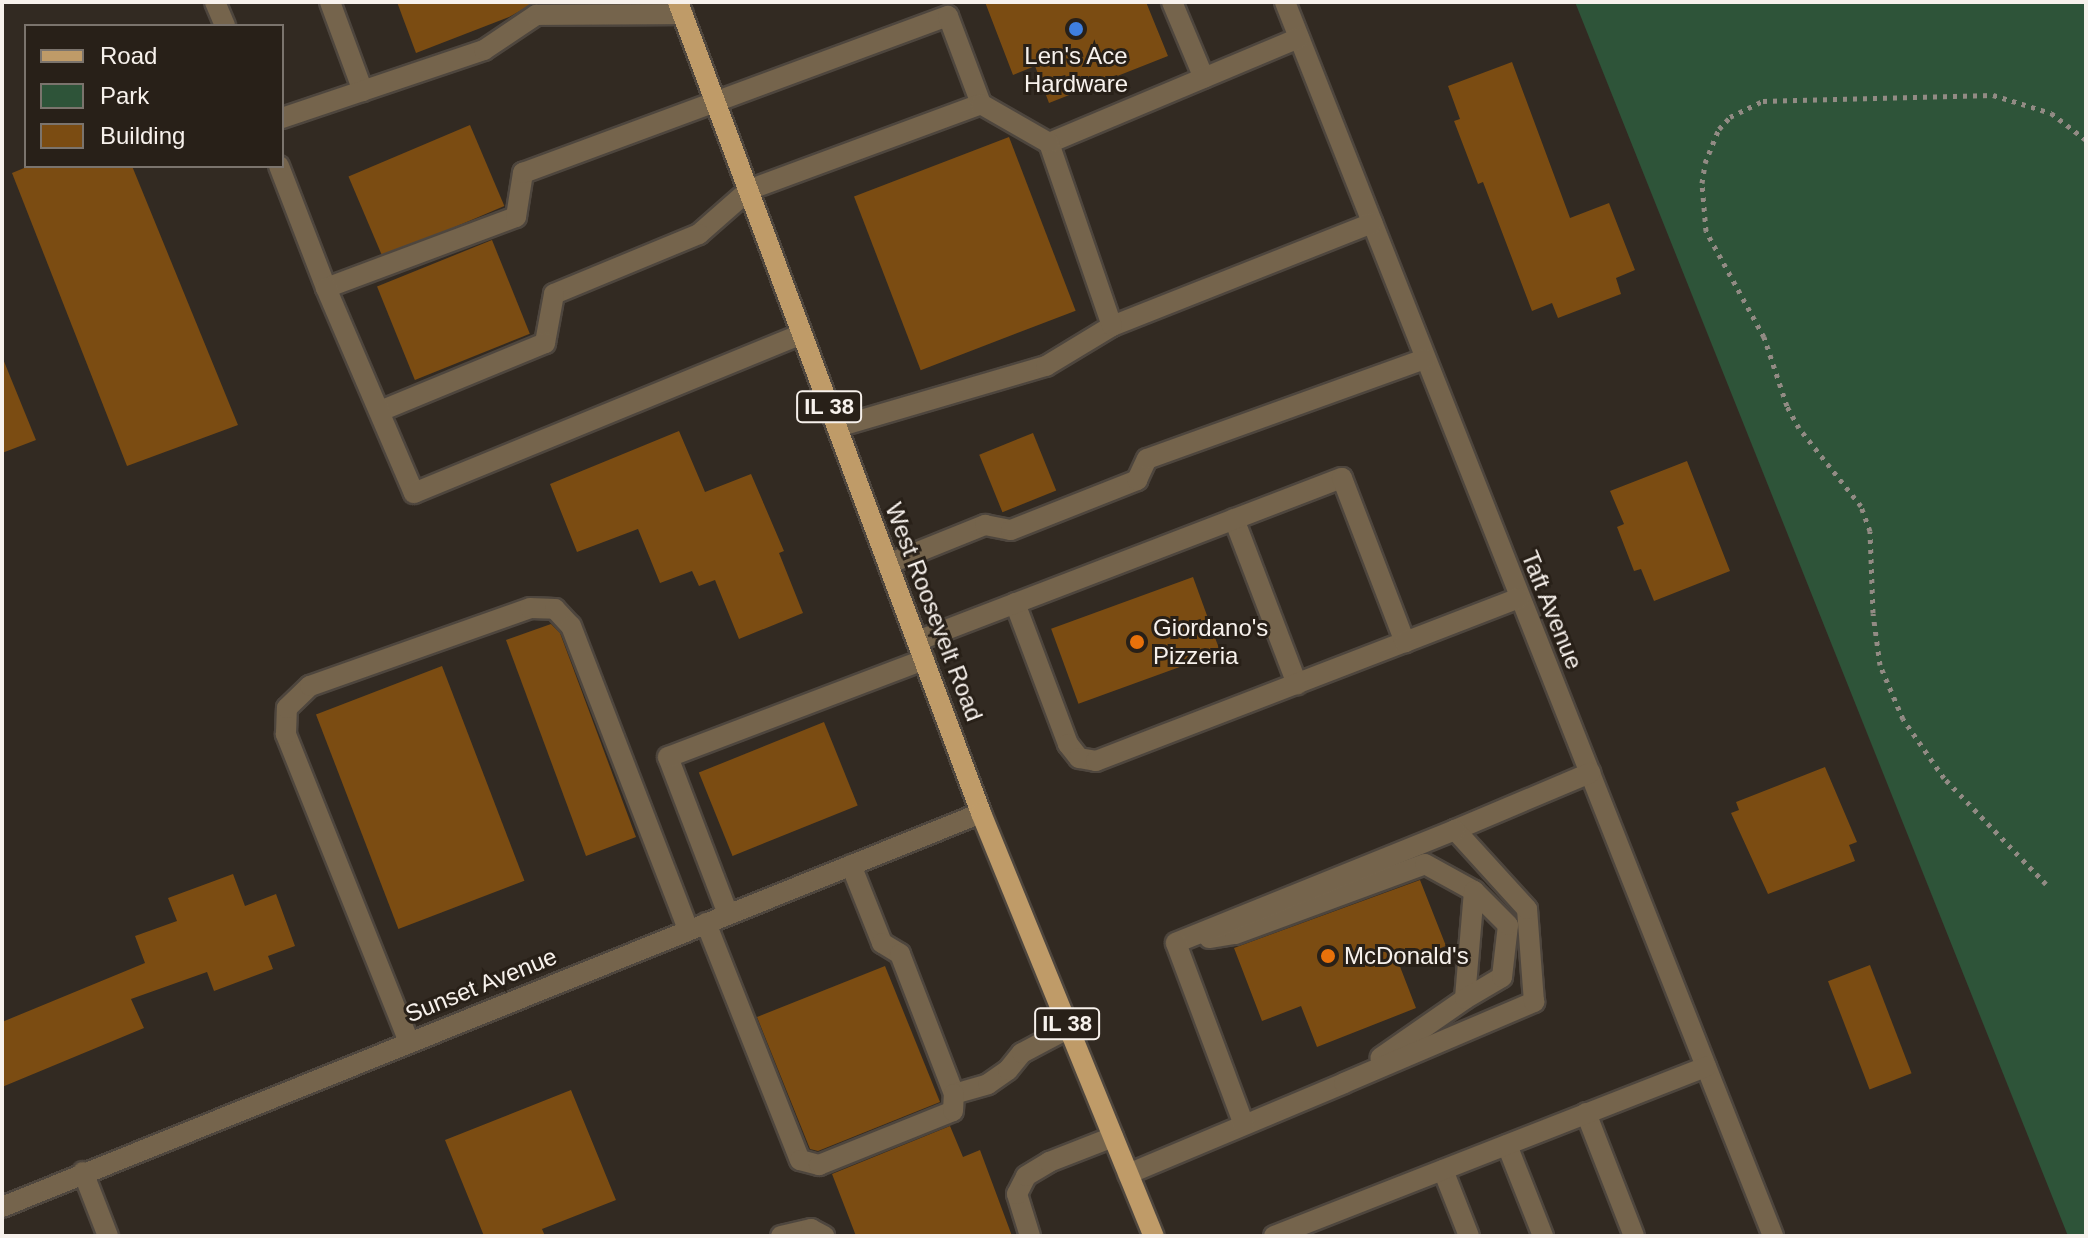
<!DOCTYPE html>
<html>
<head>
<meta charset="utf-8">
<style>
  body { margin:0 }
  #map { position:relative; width:2088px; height:1238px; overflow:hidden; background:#322a22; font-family:Arial,sans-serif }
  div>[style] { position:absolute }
  .green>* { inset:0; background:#2e5439 }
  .building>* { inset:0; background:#7b4c12; transform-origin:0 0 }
  .path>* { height:5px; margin-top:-2.5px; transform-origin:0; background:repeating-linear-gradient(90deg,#928b84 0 4px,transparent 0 10px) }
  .roads { filter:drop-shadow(2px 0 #4e463e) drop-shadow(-2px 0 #4e463e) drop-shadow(0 2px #4e463e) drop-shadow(0 -2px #4e463e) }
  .minor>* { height:20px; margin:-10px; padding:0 10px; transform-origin:10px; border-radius:10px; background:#75644c }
  .major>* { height:20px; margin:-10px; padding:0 10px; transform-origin:10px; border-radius:10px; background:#bf9b68 }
  .dots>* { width:22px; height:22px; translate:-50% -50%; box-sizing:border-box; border:4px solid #282018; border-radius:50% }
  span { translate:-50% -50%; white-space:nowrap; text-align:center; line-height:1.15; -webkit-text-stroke:6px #282018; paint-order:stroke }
  .shield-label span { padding:2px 6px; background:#282018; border:2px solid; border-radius:6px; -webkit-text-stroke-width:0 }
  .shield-label { font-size:22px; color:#f7f1ec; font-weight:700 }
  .poi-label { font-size:24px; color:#f7f1ec }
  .left { translate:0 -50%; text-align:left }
  .street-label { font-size:24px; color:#f7f1ec }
  .frame { position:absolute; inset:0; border:4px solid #f7f1ec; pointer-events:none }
  .legend { position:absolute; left:24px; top:24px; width:260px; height:144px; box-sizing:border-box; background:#282018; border:2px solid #7b746d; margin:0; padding:10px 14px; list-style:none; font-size:24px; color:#f7f1ec }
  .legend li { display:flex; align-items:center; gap:16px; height:40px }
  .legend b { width:40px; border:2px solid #7b746d }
</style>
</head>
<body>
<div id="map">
  <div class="green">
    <div style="clip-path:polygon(1575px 2px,2086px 2px,2086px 1236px,2068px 1236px)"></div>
  </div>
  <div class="building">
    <div style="clip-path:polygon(397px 2px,536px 2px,509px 17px,416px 53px)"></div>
    <div style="clip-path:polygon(985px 2px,1146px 2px,1168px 56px,1049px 103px,1035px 66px,1013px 75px)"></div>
    <div style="clip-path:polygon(1512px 62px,1570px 218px,1609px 203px,1635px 270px,1616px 278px,1621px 294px,1558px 318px,1552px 303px,1532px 311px,1483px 182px,1478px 184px,1454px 121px,1460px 119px,1448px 86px)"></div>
    <div style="left:470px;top:125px;width:88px;height:132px;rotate:67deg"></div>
    <div style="left:1009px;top:137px;width:186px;height:166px;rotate:69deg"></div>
    <div style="clip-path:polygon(29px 166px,132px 166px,238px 425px,127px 466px,12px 173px)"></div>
    <div style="left:492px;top:240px;width:101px;height:124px;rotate:68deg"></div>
    <div style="clip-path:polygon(3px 359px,36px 440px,2px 453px,2px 360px)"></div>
    <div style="clip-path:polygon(679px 431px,705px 492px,751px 474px,784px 551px,779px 553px,803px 613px,739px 639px,715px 580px,699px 586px,692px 571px,660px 583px,638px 529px,577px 552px,550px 484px)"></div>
    <div style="left:1033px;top:433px;width:62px;height:58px;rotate:68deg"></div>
    <div style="clip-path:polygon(1687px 461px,1730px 571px,1654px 601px,1641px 569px,1634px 571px,1617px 527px,1624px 524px,1610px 491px)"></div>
    <div style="left:1193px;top:577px;width:80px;height:151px;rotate:70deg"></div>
    <div style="clip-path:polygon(551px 624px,560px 633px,636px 837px,586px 856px,506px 640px)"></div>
    <div style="left:442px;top:666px;width:230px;height:135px;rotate:69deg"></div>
    <div style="left:824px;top:722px;width:90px;height:135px;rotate:68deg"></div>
    <div style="clip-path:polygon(1825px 767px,1857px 842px,1849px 845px,1855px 861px,1768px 894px,1731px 813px,1739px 810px,1736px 802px)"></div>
    <div style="clip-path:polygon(233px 874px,245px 906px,276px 894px,295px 946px,268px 956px,273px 969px,214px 991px,207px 972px,131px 999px,144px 1028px,2px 1087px,2px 1022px,145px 963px,135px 936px,177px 921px,168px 898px)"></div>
    <div style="clip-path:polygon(1420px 880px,1446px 946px,1399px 964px,1416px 1008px,1317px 1047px,1301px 1006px,1262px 1021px,1234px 948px)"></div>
    <div style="left:1870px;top:965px;width:116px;height:45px;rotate:69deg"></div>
    <div style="clip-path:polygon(885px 966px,940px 1102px,818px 1151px,810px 1149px,757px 1017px)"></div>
    <div style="clip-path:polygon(571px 1090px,616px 1200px,542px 1229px,545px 1236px,484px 1236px,445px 1140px)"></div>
    <div style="clip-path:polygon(950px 1126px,963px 1157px,980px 1150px,1012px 1236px,856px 1236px,832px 1174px)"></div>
  </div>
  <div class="path">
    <div style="left:2046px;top:884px;width:147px;rotate:-133.9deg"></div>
    <div style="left:1944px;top:778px;width:72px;rotate:-124.8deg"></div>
    <div style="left:1903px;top:719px;width:59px;rotate:-113.1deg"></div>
    <div style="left:1880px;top:665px;width:52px;rotate:-97.7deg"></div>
    <div style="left:1873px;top:613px;width:82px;rotate:-92.1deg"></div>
    <div style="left:1870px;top:531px;width:27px;rotate:-110deg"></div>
    <div style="left:1861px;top:506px;width:100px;rotate:-128.5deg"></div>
    <div style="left:1799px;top:428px;width:25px;rotate:-119deg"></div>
    <div style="left:1787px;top:406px;width:73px;rotate:-108.4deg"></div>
    <div style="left:1764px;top:337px;width:121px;rotate:-118.7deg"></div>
    <div style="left:1706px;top:231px;width:48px;rotate:-94.8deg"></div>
    <div style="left:1702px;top:183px;width:20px;rotate:-81deg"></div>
    <div style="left:1705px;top:163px;width:37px;rotate:-68deg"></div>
    <div style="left:1719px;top:129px;width:16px;rotate:-47deg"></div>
    <div style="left:1730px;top:117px;width:37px;rotate:-26deg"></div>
    <div style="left:1763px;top:101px;width:230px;rotate:-1.5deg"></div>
    <div style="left:1993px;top:95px;width:61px;rotate:17.2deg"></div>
    <div style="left:2051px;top:113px;width:44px;rotate:37.6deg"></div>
  </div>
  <div class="roads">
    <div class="minor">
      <div style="left:215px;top:2px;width:26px;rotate:67deg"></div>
      <div style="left:330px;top:2px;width:95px;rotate:69.7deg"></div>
      <div style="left:1172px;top:2px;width:82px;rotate:67.2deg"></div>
      <div style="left:1285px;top:2px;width:1327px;rotate:68.42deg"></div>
      <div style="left:282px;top:118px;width:213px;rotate:-18.6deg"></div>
      <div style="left:484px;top:50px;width:63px;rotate:-33.9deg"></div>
      <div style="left:536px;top:15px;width:147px;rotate:-0.4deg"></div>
      <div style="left:1049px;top:143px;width:271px;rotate:-22.8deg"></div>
      <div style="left:279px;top:166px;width:131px;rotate:68.9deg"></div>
      <div style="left:326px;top:288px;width:203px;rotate:-20.5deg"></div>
      <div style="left:516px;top:217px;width:45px;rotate:-81deg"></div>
      <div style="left:523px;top:173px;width:453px;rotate:-20.3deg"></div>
      <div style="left:948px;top:16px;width:94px;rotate:69.4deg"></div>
      <div style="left:981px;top:104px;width:247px;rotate:159.7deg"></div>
      <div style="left:749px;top:190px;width:67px;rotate:138.7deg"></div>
      <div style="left:699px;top:234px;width:157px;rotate:157.5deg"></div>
      <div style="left:554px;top:294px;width:50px;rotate:100.4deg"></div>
      <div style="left:545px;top:343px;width:178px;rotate:157.6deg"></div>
      <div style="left:326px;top:288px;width:223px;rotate:66.8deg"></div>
      <div style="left:414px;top:493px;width:419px;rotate:-22.3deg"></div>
      <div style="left:1112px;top:326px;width:280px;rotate:-21.6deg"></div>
      <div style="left:837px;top:427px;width:218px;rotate:-16.3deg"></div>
      <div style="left:1046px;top:366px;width:77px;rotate:-31.2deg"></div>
      <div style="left:1112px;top:326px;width:194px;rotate:-109deg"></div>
      <div style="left:1049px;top:143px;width:78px;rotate:-150.2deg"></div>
      <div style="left:1234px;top:519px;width:177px;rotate:69.1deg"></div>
      <div style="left:888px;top:564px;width:105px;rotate:-21.9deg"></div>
      <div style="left:985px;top:525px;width:26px;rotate:11deg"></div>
      <div style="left:1011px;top:530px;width:136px;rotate:-21.6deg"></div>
      <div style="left:1137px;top:480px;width:23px;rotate:-65deg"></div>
      <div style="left:1147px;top:459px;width:295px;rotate:-19.8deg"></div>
      <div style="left:1015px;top:603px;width:151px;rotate:69.4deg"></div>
      <div style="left:1068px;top:744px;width:18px;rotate:52deg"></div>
      <div style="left:1079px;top:758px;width:17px;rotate:10deg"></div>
      <div style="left:1096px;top:761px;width:331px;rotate:-21.1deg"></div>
      <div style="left:917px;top:641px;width:455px;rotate:-21deg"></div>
      <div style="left:1342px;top:478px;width:176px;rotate:69deg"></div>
      <div style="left:1405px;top:642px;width:122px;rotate:-21.1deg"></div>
      <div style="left:1455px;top:830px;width:147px;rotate:-22.9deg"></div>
      <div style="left:851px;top:865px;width:84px;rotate:68.3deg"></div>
      <div style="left:882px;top:943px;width:21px;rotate:31deg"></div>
      <div style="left:900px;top:954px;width:150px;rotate:68.9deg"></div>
      <div style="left:954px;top:1094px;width:35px;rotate:-16deg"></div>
      <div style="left:988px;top:1084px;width:24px;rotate:-35deg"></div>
      <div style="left:1008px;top:1070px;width:22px;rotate:-51deg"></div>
      <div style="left:1022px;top:1053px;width:53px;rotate:-28deg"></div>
      <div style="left:728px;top:914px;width:168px;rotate:-110.9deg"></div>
      <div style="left:668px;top:757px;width:274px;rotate:-20.8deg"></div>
      <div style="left:706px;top:923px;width:255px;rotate:68.4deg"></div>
      <div style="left:800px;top:1160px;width:20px;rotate:15deg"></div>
      <div style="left:819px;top:1165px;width:144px;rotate:-21.9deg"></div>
      <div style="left:953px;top:1111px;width:17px;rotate:-87deg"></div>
      <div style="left:1209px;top:938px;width:26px;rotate:-9deg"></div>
      <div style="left:1235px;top:934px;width:202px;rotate:-20.2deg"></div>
      <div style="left:1425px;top:864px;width:56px;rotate:28.9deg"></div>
      <div style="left:1474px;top:891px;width:108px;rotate:94.8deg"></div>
      <div style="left:1465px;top:999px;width:103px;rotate:145.2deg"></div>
      <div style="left:1465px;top:999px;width:43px;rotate:-30.7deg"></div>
      <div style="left:1502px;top:977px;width:52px;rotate:-83.4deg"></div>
      <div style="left:1508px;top:925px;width:48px;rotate:-135deg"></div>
      <div style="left:409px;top:1042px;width:332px;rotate:-111.8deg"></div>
      <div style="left:286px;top:734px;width:26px;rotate:-88deg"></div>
      <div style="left:287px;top:708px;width:32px;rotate:-44deg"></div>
      <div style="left:310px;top:686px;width:233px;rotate:-19.5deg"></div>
      <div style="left:530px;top:608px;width:25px;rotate:2deg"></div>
      <div style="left:555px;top:609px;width:23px;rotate:47deg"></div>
      <div style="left:571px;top:626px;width:326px;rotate:68.9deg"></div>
      <div style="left:1586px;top:1113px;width:132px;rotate:68.7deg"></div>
      <div style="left:1507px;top:1145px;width:98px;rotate:68.4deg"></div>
      <div style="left:1443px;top:1170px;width:71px;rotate:68.5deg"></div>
      <div style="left:83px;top:1172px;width:69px;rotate:68.7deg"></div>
      <div style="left:1128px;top:1174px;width:234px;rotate:-22.8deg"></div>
      <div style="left:1344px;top:1083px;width:207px;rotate:-23.1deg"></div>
      <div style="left:1534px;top:1002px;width:93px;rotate:-94.3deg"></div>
      <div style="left:1527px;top:909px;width:107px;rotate:-132.3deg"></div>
      <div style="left:1455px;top:830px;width:301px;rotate:158deg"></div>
      <div style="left:1176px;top:943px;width:194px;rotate:69.5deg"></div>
      <div style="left:2px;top:1207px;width:1055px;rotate:-21.92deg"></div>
      <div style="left:781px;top:1236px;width:31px;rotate:-13deg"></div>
      <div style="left:811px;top:1229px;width:15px;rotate:28deg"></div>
      <div style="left:1030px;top:1236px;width:44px;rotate:-107.2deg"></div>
      <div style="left:1017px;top:1194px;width:20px;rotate:-63deg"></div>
      <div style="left:1026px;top:1176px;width:27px;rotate:-31deg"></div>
      <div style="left:1049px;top:1162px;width:69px;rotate:-21.3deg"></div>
      <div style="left:1274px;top:1236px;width:464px;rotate:-21.4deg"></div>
    </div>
    <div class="major">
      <div style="left:678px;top:2px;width:866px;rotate:69.51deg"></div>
      <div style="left:981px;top:813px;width:457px;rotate:67.8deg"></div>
    </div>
  </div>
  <div class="dots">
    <div style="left:1076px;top:29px;background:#3f7fe0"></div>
    <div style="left:1137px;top:642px;background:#e8710a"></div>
    <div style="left:1328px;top:956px;background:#e8710a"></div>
  </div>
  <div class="shield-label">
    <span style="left:829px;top:407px">IL 38</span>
    <span style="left:1067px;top:1024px">IL 38</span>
  </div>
  <div class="poi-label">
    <span style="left:1076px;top:70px">Len's Ace<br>Hardware</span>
    <span class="left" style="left:1153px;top:642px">Giordano's<br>Pizzeria</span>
    <span class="left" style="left:1344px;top:956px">McDonald's</span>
  </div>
  <div class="street-label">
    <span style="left:1552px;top:610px;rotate:68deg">Taft Avenue</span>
    <span style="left:934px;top:612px;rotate:69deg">West Roosevelt Road</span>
    <span style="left:481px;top:985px;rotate:-22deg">Sunset Avenue</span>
  </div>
  <div class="frame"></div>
  <ul class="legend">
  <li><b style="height:10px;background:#bf9b68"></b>Road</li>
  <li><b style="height:22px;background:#2e5439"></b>Park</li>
  <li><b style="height:22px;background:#7b4c12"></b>Building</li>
  </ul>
</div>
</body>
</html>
